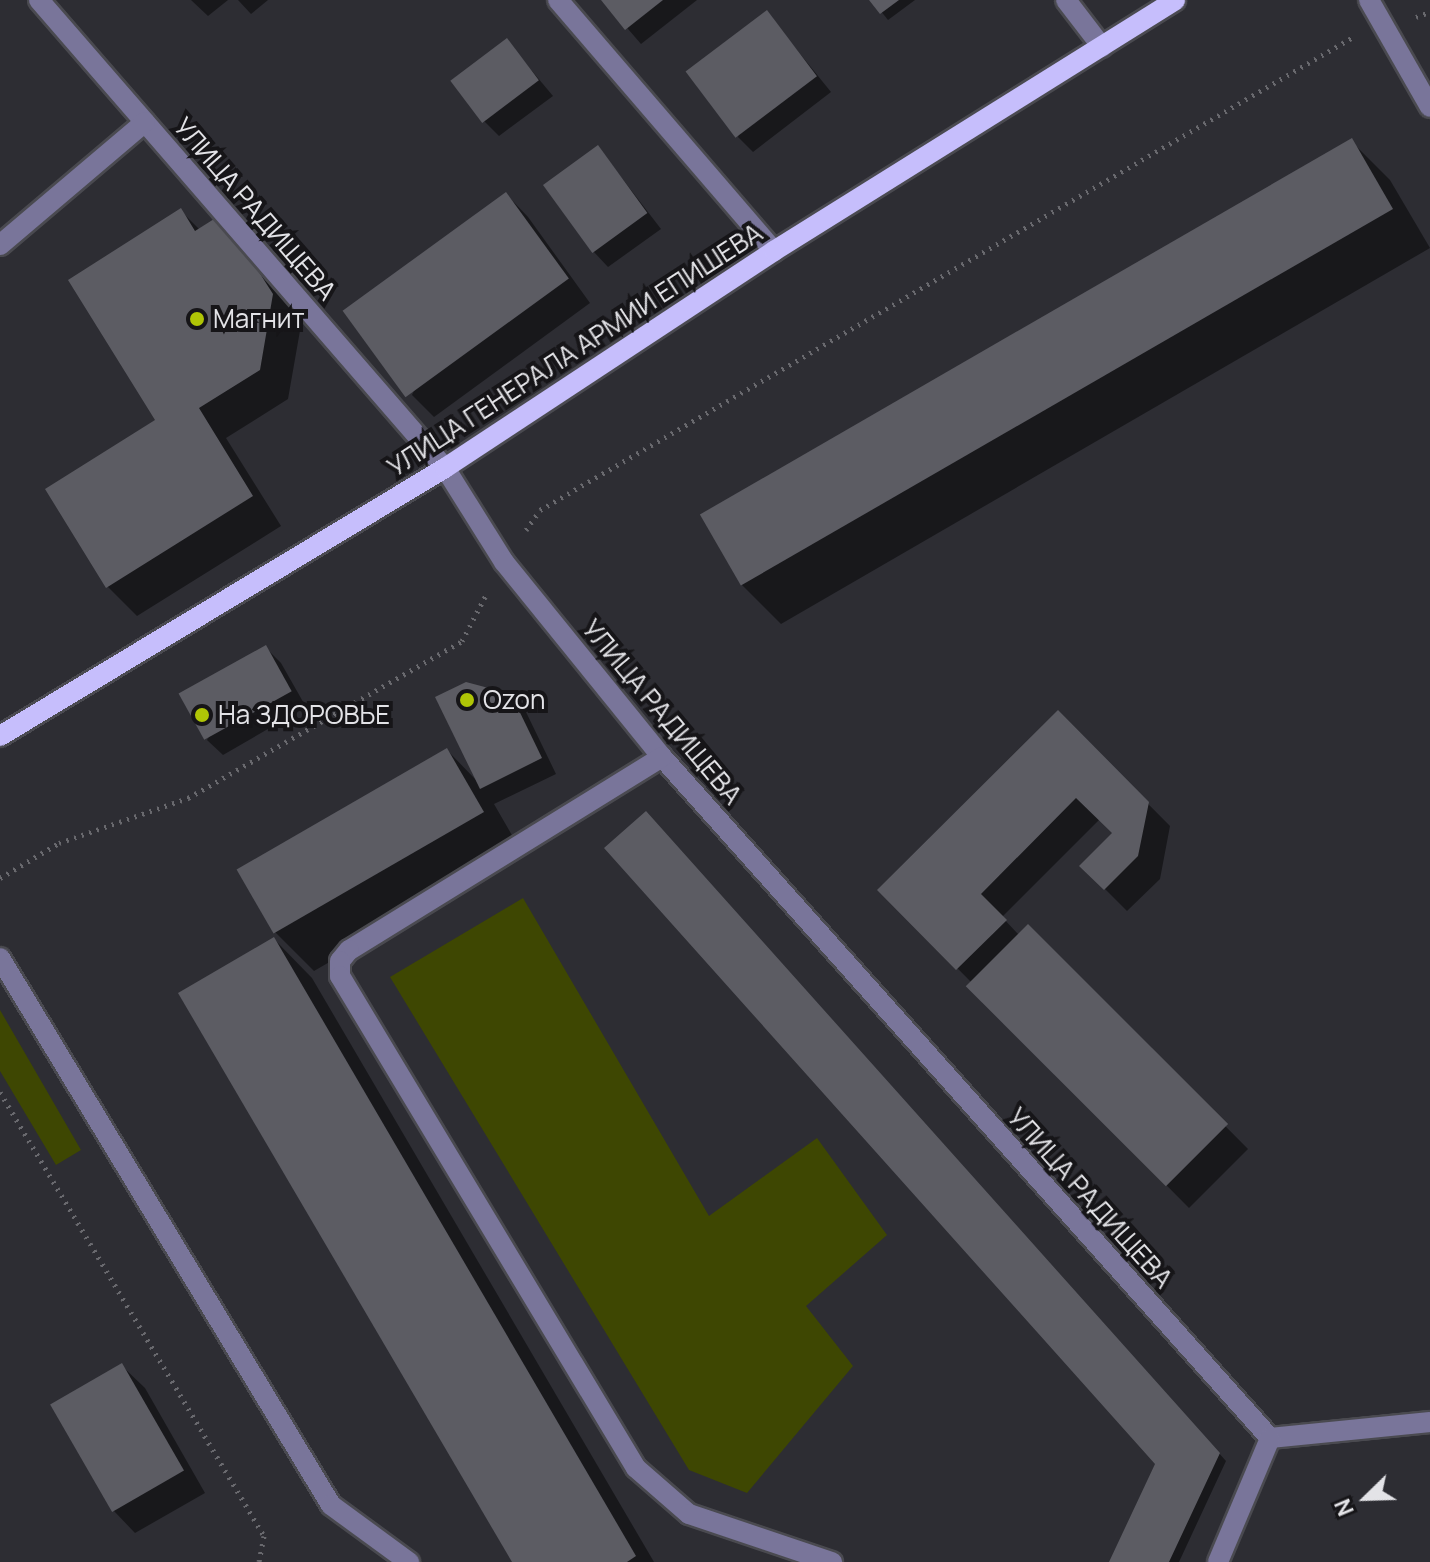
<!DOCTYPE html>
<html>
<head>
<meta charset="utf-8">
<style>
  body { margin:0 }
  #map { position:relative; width:1430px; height:1562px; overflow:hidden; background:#2d2d33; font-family:Manrope,sans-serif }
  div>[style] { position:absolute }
  .green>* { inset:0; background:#3e4702 }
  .shadow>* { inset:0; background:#0007 }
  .building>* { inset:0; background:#5c5c63; transform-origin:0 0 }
  .path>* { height:5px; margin-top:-2.5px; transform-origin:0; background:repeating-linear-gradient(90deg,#69696e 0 2px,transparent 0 8px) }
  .roads { filter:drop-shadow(2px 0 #4a4a50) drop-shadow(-2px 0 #4a4a50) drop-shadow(0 2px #4a4a50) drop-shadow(0 -2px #4a4a50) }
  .minor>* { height:20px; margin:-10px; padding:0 10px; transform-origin:10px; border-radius:10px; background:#79759a }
  .major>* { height:20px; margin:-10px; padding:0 10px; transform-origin:10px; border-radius:10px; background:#c6befc }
  .dots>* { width:22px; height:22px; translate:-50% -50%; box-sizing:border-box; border:4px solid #161518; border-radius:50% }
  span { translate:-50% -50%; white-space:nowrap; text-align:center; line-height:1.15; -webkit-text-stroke:8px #161518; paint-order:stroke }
  .street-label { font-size:26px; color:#e3e3e7 }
  .poi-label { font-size:26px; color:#e3e3e7 }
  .left { translate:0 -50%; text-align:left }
  .north { position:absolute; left:1326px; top:1458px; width:80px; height:80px; -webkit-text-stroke:6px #161518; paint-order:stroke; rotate:247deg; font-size:22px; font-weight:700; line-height:32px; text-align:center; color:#e3e3e7 }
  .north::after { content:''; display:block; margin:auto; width:28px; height:36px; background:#e3e3e7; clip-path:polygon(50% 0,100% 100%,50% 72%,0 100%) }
</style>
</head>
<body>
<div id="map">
  <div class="green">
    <div style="clip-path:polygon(523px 898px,709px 1216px,817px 1138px,887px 1235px,806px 1306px,853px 1366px,747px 1493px,689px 1470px,390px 977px)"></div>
    <div style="clip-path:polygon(0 1010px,81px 1150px,56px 1165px,0 1071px)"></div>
  </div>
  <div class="shadow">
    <div style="clip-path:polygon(191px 0,228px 0,208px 16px)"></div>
    <div style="clip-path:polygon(238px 0,268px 0,251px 14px)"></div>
    <div style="clip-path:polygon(603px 0,697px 0,641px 44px)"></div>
    <div style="clip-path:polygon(872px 0,915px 0,888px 20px)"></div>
    <div style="clip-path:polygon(767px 13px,831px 92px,753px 152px,738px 137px)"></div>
    <div style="clip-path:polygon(507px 41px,553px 96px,499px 136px,484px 121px)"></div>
    <div style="clip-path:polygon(1351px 141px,1390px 180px,1430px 248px,781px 624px,742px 585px,703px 516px)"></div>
    <div style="clip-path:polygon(598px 147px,661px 229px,608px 267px,593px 251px)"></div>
    <div style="clip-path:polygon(506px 194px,528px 217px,590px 303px,434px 417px,412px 395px)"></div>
    <div style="clip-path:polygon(181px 211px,200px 230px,251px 245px,301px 325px,288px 399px,226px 438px,281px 526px,137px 616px,108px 587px,48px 489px,158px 421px)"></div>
    <div style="clip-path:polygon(266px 648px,281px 663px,306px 707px,223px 755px,207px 740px)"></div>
    <div style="clip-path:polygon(510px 696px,526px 712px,556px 774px,494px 804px,521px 851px,314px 971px,275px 932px,447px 750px,476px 780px)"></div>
    <div style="clip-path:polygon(1058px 713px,1170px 826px,1160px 879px,1127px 911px,1082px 866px,1115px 833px,1100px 819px,1002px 917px,1019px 935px,1028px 927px,1248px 1149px,1189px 1208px,969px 986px,972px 983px,880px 890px)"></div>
    <div style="clip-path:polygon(653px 821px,1226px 1461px,1179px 1562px,1111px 1562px,1157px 1464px)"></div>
    <div style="clip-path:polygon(274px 939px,312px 978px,654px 1562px,514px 1562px)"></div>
    <div style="clip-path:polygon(122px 1366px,145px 1388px,205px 1493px,135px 1533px,113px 1510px)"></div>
  </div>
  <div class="building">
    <div style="clip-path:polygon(601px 0,663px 0,625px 30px)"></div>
    <div style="clip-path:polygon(869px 0,899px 0,880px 14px)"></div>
    <div style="left:767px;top:10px;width:83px;height:102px;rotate:53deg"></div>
    <div style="left:507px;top:38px;width:53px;height:71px;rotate:53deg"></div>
    <div style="left:1352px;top:138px;width:82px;height:753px;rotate:60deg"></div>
    <div style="left:598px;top:145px;width:84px;height:68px;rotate:54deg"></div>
    <div style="left:506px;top:192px;width:107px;height:202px;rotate:54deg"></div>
    <div style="clip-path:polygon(181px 208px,195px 231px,222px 214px,273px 294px,260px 370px,199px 408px,253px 496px,106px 588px,45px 489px,155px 420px,68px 280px)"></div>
    <div style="left:266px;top:645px;width:53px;height:100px;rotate:61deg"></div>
    <div style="clip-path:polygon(466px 682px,511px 694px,542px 758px,480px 789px,435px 697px)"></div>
    <div style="clip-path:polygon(1058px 710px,1149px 802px,1138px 856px,1104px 890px,1079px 866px,1112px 833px,1076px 798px,981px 894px,1007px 920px,956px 970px,877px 890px)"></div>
    <div style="left:447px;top:748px;width:74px;height:243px;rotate:60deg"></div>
    <div style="clip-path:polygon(646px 811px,1220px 1453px,1169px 1562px,1109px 1562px,1155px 1464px,604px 848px)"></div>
    <div style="left:1028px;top:924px;width:283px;height:88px;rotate:45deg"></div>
    <div style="clip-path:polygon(274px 937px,636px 1556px,627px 1562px,512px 1562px,178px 993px)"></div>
    <div style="left:122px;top:1363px;width:124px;height:83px;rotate:60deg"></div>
  </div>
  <div class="path">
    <div style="left:1416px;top:17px;width:15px;rotate:-20deg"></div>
    <div style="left:526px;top:530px;width:24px;rotate:-55deg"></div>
    <div style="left:540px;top:510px;width:941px;rotate:-30.19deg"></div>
    <div style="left:0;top:878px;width:69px;rotate:-30.7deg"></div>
    <div style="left:59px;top:843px;width:137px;rotate:-19.2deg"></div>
    <div style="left:188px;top:798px;width:316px;rotate:-29.8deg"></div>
    <div style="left:462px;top:641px;width:54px;rotate:-62.5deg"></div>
    <div style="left:0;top:1092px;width:517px;rotate:59.26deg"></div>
    <div style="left:264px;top:1536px;width:26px;rotate:101deg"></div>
  </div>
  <div class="roads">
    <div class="minor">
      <div style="left:39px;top:0;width:620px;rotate:49.06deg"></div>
      <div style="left:445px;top:468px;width:111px;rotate:57.9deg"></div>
      <div style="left:504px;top:562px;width:251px;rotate:51deg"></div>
      <div style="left:662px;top:757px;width:913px;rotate:48.24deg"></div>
      <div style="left:558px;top:0;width:331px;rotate:49.3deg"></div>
      <div style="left:1066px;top:0;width:59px;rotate:52.5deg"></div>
      <div style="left:1369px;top:0;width:123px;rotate:60.3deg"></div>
      <div style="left:0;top:245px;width:190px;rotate:-40.3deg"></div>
      <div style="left:662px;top:757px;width:368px;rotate:148.3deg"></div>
      <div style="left:349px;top:950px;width:14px;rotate:129deg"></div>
      <div style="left:340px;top:961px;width:15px;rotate:90deg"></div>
      <div style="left:340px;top:976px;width:574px;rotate:58.97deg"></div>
      <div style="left:636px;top:1468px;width:70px;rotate:41deg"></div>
      <div style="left:689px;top:1514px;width:151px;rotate:18.6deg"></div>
      <div style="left:0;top:958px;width:639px;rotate:58.82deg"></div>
      <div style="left:331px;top:1505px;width:97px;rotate:36.2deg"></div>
      <div style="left:1270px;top:1438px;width:161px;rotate:-5.7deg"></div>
      <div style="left:1218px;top:1562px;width:134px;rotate:-67.2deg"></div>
    </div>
    <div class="major">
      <div style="left:0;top:736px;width:519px;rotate:-31.06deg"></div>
      <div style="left:445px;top:468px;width:394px;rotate:-33.4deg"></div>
      <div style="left:774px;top:251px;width:473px;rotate:-32deg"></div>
    </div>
  </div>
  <div class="dots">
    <div style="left:197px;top:319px;background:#afc506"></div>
    <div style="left:467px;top:700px;background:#afc506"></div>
    <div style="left:202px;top:715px;background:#afc506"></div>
  </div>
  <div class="street-label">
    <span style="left:255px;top:209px;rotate:49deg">УЛИЦА РАДИЩЕВА</span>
    <span style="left:575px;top:350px;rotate:-33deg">УЛИЦА ГЕНЕРАЛА АРМИИ ЕПИШЕВА</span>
    <span style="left:662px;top:712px;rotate:50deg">УЛИЦА РАДИЩЕВА</span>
    <span style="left:1090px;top:1198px;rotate:48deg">УЛИЦА РАДИЩЕВА</span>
  </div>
  <div class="poi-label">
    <span class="left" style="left:213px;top:319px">Магнит</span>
    <span class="left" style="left:483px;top:700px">Ozon</span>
    <span class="left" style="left:218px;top:715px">На ЗДОРОВЬЕ</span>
  </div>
  <div class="north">N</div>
</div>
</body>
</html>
